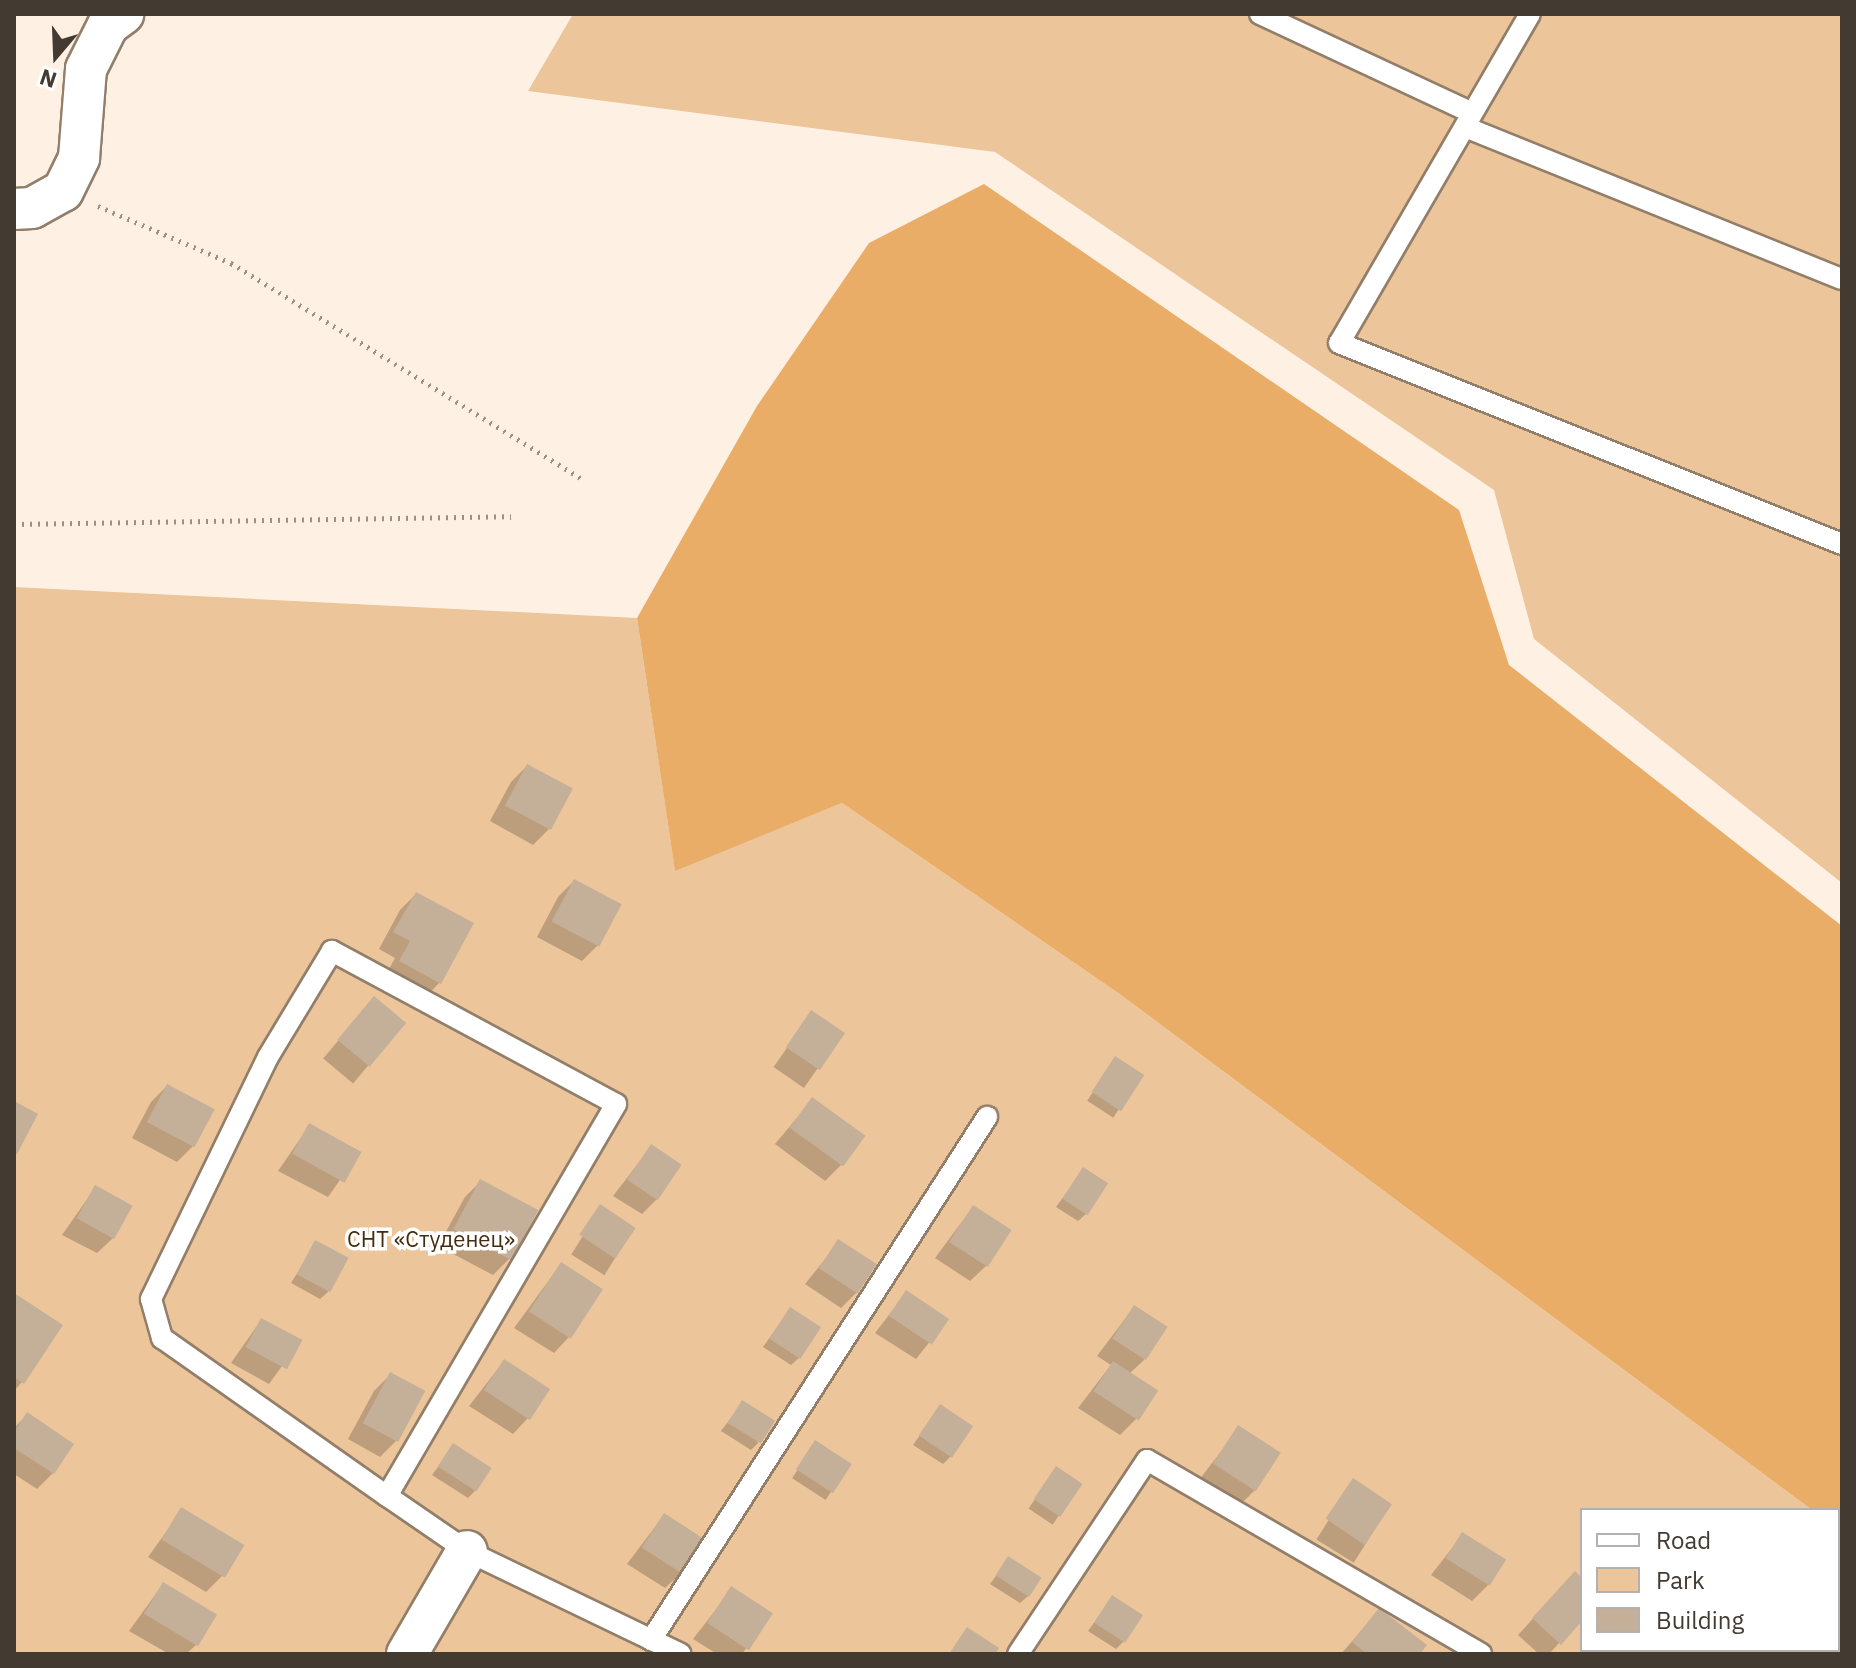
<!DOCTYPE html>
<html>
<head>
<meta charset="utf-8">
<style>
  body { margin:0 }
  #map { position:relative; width:1856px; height:1668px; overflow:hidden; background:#fef1e3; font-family:"IBM Plex Sans",sans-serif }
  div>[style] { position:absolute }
  .green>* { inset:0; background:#ecc59b }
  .forest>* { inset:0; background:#e9ad68 }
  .shadow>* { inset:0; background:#0003; transform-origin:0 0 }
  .building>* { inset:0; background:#c4af99; transform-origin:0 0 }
  .path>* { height:5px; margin-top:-2.5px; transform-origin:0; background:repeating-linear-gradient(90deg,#9b9085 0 2px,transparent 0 8px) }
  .roads { filter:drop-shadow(2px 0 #927e69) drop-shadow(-2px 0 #927e69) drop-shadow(0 2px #927e69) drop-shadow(0 -2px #927e69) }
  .lane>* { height:20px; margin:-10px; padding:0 10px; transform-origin:10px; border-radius:10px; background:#fff }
  .street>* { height:40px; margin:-20px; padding:0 20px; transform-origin:20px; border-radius:20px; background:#fff }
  span { translate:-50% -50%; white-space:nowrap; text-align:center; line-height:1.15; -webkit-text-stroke:7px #fff; paint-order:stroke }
  .park-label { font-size:22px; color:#442c0e }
  .frame { position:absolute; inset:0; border:16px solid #433a31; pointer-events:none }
  .legend { position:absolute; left:1580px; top:1508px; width:260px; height:144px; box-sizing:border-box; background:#fff; border:2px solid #b4b0ad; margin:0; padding:10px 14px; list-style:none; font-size:24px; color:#433a31 }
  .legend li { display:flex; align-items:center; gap:16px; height:40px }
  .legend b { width:40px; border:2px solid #b4b0ad }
  .north { position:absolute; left:16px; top:16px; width:80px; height:80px; -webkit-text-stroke:6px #fff; paint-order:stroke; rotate:199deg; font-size:22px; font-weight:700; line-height:32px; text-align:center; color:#433a31 }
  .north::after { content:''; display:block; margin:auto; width:28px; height:36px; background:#433a31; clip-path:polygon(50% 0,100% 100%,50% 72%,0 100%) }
</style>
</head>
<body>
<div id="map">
  <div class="green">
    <div style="clip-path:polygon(573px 14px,1842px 14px,1842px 883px,1534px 639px,1494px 490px,995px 152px,528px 91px)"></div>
    <div style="clip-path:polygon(14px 587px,637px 618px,675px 870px,842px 803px,1121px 995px,1812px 1510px,1582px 1510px,1582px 1650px,1838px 1650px,1838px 1529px,1842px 1654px,14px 1654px)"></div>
  </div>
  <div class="forest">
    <div style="clip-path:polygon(984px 184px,1459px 510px,1509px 665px,1842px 926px,1842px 1532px,1838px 1510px,1812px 1510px,1121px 995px,842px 803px,675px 871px,637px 618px,757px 406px,869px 243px)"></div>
  </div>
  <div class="shadow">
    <div style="clip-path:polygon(527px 766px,549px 829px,533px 845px,490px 821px,511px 782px)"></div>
    <div style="clip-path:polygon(574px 881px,620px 905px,598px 945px,582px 961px,537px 937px,558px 897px)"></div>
    <div style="clip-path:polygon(416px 894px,439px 983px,424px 999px,384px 978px,395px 958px,379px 949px,400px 910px)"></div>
    <div style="left:374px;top:998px;width:39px;height:79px;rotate:40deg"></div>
    <div style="left:812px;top:1012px;width:37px;height:67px;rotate:35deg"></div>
    <div style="left:1115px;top:1058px;width:31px;height:51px;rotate:33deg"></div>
    <div style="clip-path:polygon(167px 1086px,193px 1146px,177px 1162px,132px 1138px,151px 1102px)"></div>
    <div style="clip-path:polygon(812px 1100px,841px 1165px,825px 1181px,775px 1144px)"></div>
    <div style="clip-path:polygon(309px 1126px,359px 1153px,328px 1197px,278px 1171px)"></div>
    <div style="clip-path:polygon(651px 1147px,658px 1198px,642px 1214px,613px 1196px)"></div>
    <div style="clip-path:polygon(1084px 1169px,1086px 1214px,1078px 1221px,1056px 1207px)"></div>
    <div style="clip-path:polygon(481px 1181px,535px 1210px,509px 1259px,493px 1275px,438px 1246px,465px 1197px)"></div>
    <div style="clip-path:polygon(95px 1188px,113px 1238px,97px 1253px,62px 1235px)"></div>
    <div style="left:601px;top:1207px;width:39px;height:56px;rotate:32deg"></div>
    <div style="clip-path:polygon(973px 1207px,986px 1266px,970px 1281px,935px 1258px)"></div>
    <div style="clip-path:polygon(839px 1242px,857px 1292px,841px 1308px,805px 1284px)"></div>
    <div style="clip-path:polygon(316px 1243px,328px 1292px,320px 1299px,291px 1283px)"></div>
    <div style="clip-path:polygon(561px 1264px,569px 1337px,554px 1353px,514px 1328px)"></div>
    <div style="clip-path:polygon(906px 1293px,947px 1320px,916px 1359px,875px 1333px)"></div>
    <div style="clip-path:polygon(14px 1295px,22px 1382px,14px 1391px)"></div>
    <div style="clip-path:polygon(1134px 1307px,1144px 1360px,1129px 1374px,1136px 1419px,1120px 1435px,1078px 1408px,1111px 1365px,1097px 1356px)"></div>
    <div style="clip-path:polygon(790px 1309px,799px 1358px,791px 1365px,763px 1347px)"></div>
    <div style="clip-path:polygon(261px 1320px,300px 1341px,269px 1384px,231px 1363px)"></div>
    <div style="clip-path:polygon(504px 1361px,528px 1418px,513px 1434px,469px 1406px)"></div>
    <div style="clip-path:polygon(390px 1375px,396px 1441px,380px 1457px,348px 1439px,374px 1391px)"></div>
    <div style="clip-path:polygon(743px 1402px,758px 1443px,751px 1450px,721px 1431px)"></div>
    <div style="clip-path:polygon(940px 1407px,951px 1456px,943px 1464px,913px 1445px)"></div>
    <div style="clip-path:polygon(27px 1415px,53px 1473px,37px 1489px,14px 1474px,14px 1428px)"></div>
    <div style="clip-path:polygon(1239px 1428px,1255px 1490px,1239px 1506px,1199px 1480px)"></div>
    <div style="left:815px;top:1443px;width:40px;height:42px;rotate:33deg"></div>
    <div style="clip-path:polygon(454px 1446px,475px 1491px,468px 1498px,432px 1475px)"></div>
    <div style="left:1056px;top:1468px;width:29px;height:49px;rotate:34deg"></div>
    <div style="left:1353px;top:1481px;width:44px;height:69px;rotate:32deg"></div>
    <div style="clip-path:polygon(182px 1510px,222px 1576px,206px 1592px,148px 1557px)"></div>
    <div style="clip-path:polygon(664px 1515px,681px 1573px,665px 1588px,627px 1564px)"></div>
    <div style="clip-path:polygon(1463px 1534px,1488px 1585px,1472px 1601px,1431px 1575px)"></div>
    <div style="clip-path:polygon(1008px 1559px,1028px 1596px,1020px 1603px,990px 1584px)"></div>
    <div style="clip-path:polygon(1582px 1580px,1582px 1618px,1549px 1654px,1539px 1654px,1518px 1635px,1559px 1590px)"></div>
    <div style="clip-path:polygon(163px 1584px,196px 1645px,186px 1654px,169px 1654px,129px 1631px)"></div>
    <div style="clip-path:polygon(732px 1589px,770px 1614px,742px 1654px,717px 1654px,693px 1639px)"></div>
    <div style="clip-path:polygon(1112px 1598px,1123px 1642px,1116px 1649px,1088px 1631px)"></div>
    <div style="clip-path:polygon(1379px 1610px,1417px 1654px,1341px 1654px)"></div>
  </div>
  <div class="building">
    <div style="left:527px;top:764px;width:52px;height:47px;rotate:28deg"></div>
    <div style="left:574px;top:879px;width:54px;height:48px;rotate:28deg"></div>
    <div style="clip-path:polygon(416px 892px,474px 923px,441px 984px,399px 961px,410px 941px,393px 932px)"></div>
    <div style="left:374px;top:996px;width:42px;height:57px;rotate:40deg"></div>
    <div style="left:811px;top:1010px;width:41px;height:45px;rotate:34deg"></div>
    <div style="left:1115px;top:1056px;width:35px;height:43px;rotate:33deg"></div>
    <div style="left:167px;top:1084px;width:54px;height:43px;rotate:28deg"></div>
    <div style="left:812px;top:1097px;width:66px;height:38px;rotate:36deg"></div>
    <div style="clip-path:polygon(14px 1101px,38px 1114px,17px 1154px,14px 1152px)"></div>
    <div style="left:309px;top:1123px;width:60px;height:35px;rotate:29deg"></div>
    <div style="left:651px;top:1144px;width:37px;height:43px;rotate:34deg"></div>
    <div style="left:1083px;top:1167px;width:30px;height:38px;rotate:33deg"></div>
    <div style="left:480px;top:1179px;width:66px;height:57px;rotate:28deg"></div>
    <div style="left:95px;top:1185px;width:43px;height:38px;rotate:29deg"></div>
    <div style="left:600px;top:1204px;width:43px;height:37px;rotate:34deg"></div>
    <div style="left:973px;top:1205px;width:46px;height:44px;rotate:33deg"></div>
    <div style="left:838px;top:1239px;width:46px;height:35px;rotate:33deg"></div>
    <div style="left:315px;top:1240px;width:38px;height:39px;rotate:28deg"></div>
    <div style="left:561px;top:1262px;width:50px;height:59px;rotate:33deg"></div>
    <div style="left:906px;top:1290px;width:52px;height:31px;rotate:34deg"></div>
    <div style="clip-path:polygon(14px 1293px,63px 1325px,24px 1384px,14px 1377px)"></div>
    <div style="left:1134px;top:1305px;width:40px;height:40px;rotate:33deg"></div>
    <div style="left:790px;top:1307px;width:37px;height:38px;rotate:33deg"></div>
    <div style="left:261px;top:1318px;width:47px;height:33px;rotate:28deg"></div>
    <div style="left:504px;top:1359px;width:55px;height:37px;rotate:33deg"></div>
    <div style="left:1113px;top:1361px;width:54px;height:36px;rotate:33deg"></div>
    <div style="left:390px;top:1372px;width:40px;height:58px;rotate:28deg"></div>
    <div style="left:742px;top:1400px;width:39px;height:27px;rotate:32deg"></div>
    <div style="left:940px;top:1404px;width:40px;height:38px;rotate:34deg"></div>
    <div style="clip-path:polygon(27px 1412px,74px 1444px,54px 1474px,14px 1448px,14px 1432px)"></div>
    <div style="left:1238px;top:1425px;width:51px;height:46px;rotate:33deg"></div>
    <div style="left:815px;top:1440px;width:44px;height:35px;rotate:33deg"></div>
    <div style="left:453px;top:1443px;width:46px;height:28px;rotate:33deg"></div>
    <div style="left:1056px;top:1466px;width:32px;height:40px;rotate:34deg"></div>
    <div style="left:1353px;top:1478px;width:47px;height:49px;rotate:34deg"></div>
    <div style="left:181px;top:1507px;width:74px;height:38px;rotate:31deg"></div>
    <div style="left:664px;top:1513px;width:49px;height:41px;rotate:33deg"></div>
    <div style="left:1462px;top:1532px;width:52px;height:31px;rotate:32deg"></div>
    <div style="left:1008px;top:1556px;width:40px;height:23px;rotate:33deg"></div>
    <div style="clip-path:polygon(1575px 1571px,1582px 1578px,1582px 1621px,1561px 1645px,1532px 1618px)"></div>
    <div style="left:163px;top:1582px;width:63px;height:37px;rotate:31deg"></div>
    <div style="left:731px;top:1586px;width:50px;height:44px;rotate:33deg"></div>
    <div style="left:1112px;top:1595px;width:37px;height:33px;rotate:33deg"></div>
    <div style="clip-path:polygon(1379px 1608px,1427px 1645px,1420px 1654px,1367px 1654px,1352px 1642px)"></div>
    <div style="clip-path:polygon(967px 1627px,999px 1648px,995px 1654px,949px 1654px)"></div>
  </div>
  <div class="path">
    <div style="left:98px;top:206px;width:145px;rotate:23.2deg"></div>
    <div style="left:231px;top:263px;width:414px;rotate:31.6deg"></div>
    <div style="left:14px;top:524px;width:497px;rotate:-0.9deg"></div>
  </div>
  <div class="roads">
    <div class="lane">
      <div style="left:1260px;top:14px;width:234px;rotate:25deg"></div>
      <div style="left:1530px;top:14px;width:380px;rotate:120.1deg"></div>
      <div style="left:1339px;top:343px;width:542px;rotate:21.78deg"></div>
      <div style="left:1465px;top:127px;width:406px;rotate:22deg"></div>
      <div style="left:387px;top:1496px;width:454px;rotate:-59.7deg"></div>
      <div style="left:616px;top:1104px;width:323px;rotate:-151.7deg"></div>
      <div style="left:332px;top:951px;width:124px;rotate:121.1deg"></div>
      <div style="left:268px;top:1057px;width:269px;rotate:115.8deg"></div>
      <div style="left:151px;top:1299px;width:41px;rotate:74.2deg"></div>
      <div style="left:162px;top:1338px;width:275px;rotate:35.1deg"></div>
      <div style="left:387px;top:1496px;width:97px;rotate:34.5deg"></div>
      <div style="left:467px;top:1551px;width:237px;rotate:25.7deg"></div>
      <div style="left:651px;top:1640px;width:622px;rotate:-57.28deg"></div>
      <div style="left:1018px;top:1654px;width:233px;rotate:-56.4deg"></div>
      <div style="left:1147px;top:1460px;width:386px;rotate:30.1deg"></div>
    </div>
    <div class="street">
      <div style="left:14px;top:209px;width:18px;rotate:-3deg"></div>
      <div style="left:32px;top:208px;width:35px;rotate:-29deg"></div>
      <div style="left:63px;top:191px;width:37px;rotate:-64deg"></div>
      <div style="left:79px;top:158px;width:89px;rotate:-85.5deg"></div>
      <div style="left:86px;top:69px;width:49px;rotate:-63.4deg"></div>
      <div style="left:108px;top:25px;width:19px;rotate:-36deg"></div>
      <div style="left:407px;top:1654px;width:119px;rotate:-59.8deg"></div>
    </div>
  </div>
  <div class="park-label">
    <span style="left:431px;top:1239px">СНТ «Студенец»</span>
  </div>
  <div class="frame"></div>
  <ul class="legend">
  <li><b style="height:10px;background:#fff"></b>Road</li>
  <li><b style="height:22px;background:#ecc59b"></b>Park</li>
  <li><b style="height:22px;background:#c4af99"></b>Building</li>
  </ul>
  <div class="north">N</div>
</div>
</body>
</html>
